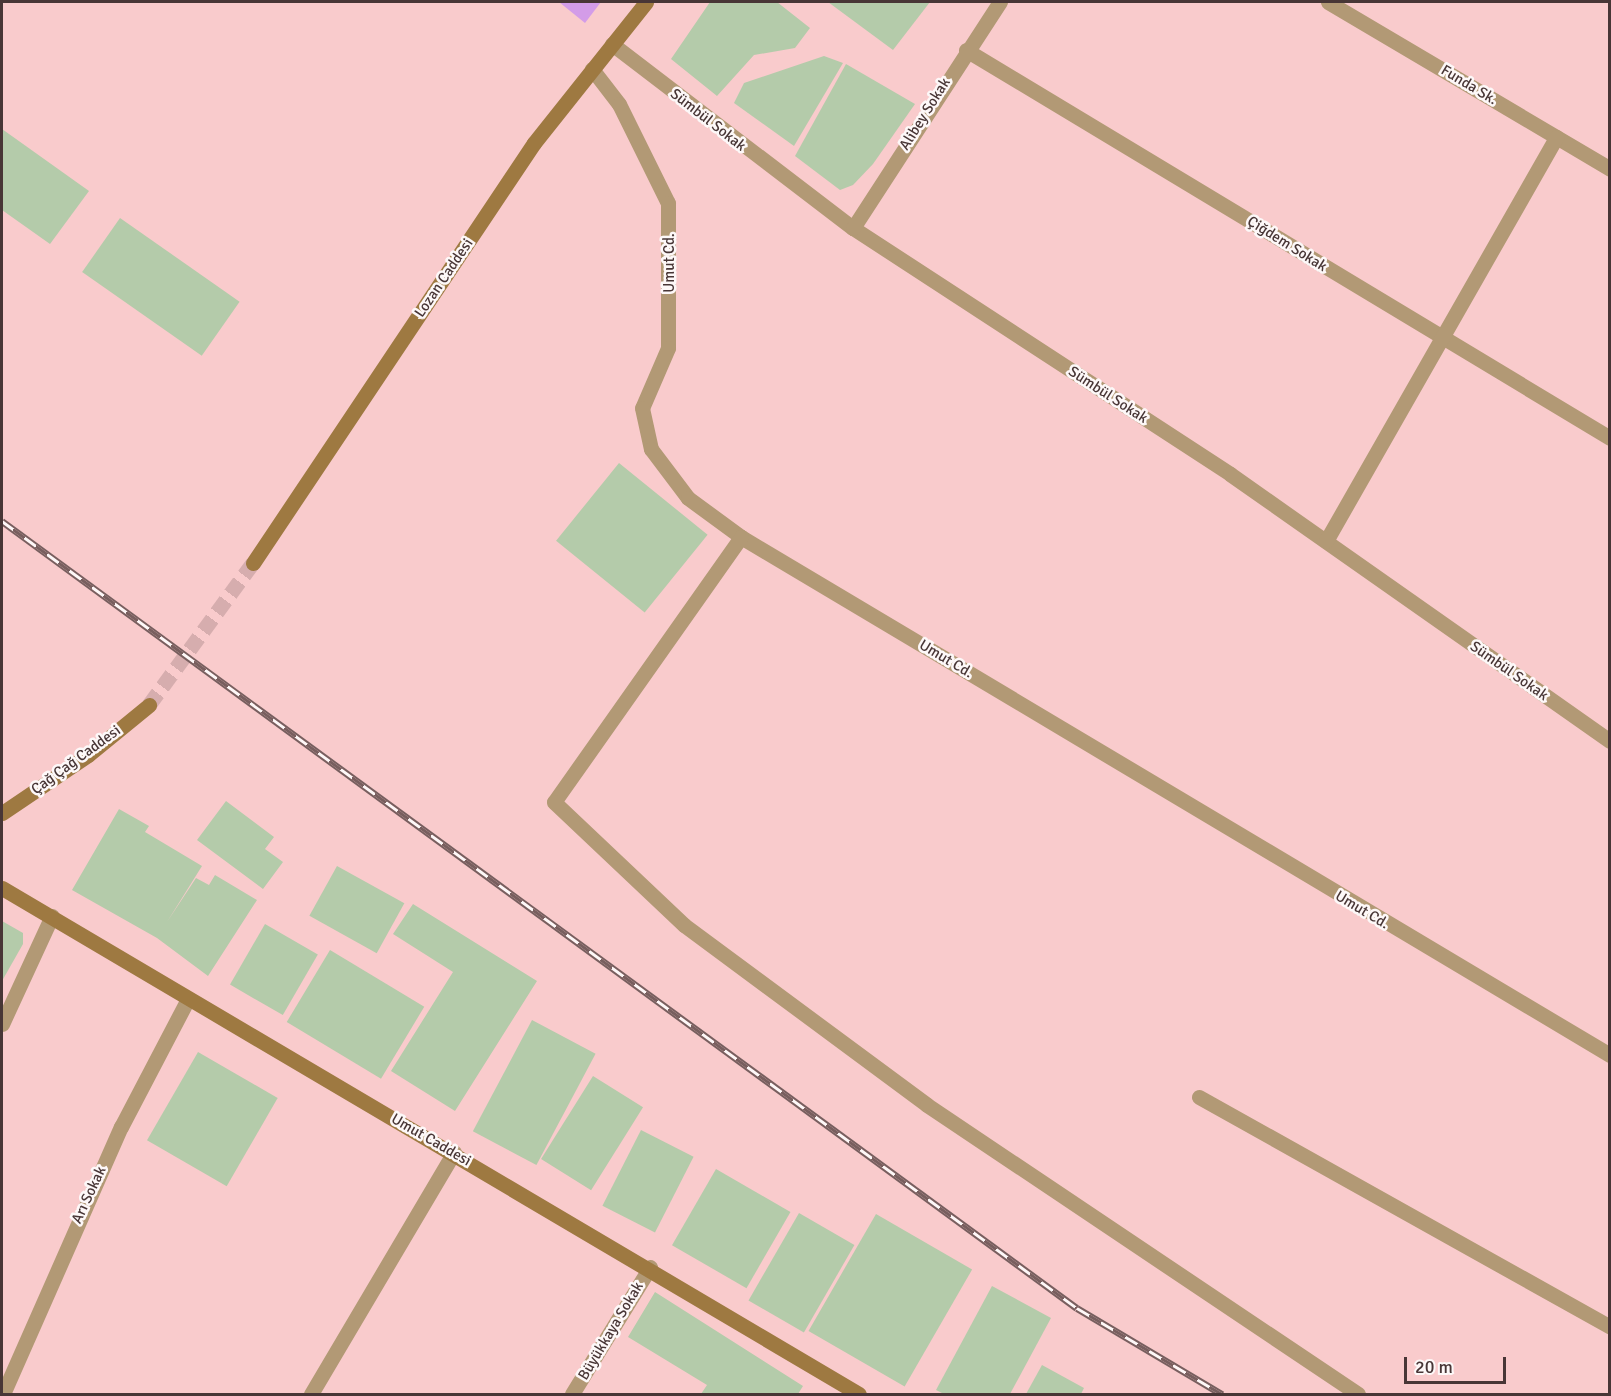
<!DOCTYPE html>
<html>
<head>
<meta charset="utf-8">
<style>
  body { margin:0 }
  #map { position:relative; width:1611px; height:1396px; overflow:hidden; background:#f9cbcc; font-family:Signika,sans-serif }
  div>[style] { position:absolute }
  .green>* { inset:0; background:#d39ce8 }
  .building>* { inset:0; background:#b4cbaa; transform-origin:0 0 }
  .secondary-tunnel>* { height:15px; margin-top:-7.5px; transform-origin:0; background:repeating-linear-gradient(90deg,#d6adae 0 15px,transparent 0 23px) }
  .street>* { height:15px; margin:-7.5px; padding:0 7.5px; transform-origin:7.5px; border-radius:7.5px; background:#b29975 }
  .secondary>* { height:15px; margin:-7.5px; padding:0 7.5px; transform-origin:7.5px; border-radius:7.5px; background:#9e7941 }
  .rail>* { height:7px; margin-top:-3.5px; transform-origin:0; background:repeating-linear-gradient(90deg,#fdf8f8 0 14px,#785f5f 0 28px); box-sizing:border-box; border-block:2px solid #785f5f }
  span { translate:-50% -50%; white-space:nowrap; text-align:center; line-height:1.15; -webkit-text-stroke:5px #fdf8f8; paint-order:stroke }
  .street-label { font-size:15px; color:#483636 }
  .frame { position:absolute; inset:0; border:3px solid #483636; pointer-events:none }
  .scale { position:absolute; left:1404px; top:1357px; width:102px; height:27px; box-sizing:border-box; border:3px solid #483636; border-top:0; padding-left:8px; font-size:18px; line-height:21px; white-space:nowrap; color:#483636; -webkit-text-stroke:4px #fdf8f8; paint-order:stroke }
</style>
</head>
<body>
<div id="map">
  <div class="green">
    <div style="clip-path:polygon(559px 2px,601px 2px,585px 23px)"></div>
  </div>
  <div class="building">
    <div style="clip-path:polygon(710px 2px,777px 2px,810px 28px,795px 48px,754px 55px,717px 96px,671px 59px)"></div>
    <div style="clip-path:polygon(828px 2px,930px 2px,893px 50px)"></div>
    <div style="clip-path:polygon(824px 56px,843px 63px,794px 146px,734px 103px,744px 83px)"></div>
    <div style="clip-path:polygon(846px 64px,915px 104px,873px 164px,853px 185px,840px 190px,795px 156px)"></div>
    <div style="clip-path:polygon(2px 129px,89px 191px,50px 244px,2px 210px)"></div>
    <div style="left:120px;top:218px;width:146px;height:66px;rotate:35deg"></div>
    <div style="left:619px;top:463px;width:114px;height:100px;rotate:39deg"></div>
    <div style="clip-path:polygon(226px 801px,274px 837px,265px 849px,283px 862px,263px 889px,197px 840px)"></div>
    <div style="clip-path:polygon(119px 809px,149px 826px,145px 832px,202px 866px,167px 922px,196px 878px,209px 885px,215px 875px,257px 900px,208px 976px,157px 938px,72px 890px)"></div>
    <div style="left:337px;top:866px;width:77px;height:57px;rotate:29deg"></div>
    <div style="clip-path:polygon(413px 904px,537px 981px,455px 1111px,391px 1071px,453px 972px,393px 934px)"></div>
    <div style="clip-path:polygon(2px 921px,23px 933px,23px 944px,2px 981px)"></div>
    <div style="left:265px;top:924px;width:61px;height:70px;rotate:30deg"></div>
    <div style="left:330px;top:950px;width:110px;height:84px;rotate:31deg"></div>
    <div style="left:532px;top:1020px;width:72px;height:126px;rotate:28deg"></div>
    <div style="left:198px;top:1052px;width:92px;height:102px;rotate:30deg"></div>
    <div style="left:593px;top:1076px;width:59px;height:98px;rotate:32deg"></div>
    <div style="left:641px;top:1130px;width:59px;height:85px;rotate:27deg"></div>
    <div style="left:716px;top:1169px;width:86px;height:88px;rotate:30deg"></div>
    <div style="left:799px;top:1213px;width:64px;height:101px;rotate:30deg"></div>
    <div style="left:876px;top:1214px;width:111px;height:135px;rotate:30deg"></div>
    <div style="clip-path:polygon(992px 1286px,1051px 1318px,1010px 1394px,944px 1394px,936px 1390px)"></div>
    <div style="clip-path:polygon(655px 1292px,803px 1386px,798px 1394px,701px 1394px,707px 1385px,628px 1337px)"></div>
    <div style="clip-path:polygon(1042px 1365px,1084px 1388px,1081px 1394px,1026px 1394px)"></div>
  </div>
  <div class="secondary-tunnel">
    <div style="left:149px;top:705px;width:176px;rotate:-53.8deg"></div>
  </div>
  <div class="street">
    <div style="left:1328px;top:2px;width:328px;rotate:30.6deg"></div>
    <div style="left:612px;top:44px;width:303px;rotate:37.4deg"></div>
    <div style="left:853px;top:228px;width:450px;rotate:33.1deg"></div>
    <div style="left:1230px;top:474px;width:464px;rotate:35.1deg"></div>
    <div style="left:966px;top:50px;width:752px;rotate:31.07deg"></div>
    <div style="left:592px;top:69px;width:44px;rotate:52.4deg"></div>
    <div style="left:619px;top:104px;width:110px;rotate:63.7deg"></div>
    <div style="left:668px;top:203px;width:145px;rotate:90deg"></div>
    <div style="left:668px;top:348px;width:65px;rotate:113.4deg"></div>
    <div style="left:642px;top:408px;width:42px;rotate:77.6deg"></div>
    <div style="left:651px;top:449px;width:61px;rotate:52.9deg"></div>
    <div style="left:688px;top:498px;width:66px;rotate:36.3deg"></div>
    <div style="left:741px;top:537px;width:1012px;rotate:30.8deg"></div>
    <div style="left:853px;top:228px;width:270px;rotate:-57deg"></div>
    <div style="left:741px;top:537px;width:324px;rotate:125.2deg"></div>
    <div style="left:554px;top:802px;width:179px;rotate:43.4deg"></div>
    <div style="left:684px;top:925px;width:302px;rotate:36.5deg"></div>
    <div style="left:927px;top:1105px;width:519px;rotate:33.84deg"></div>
    <div style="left:1326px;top:541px;width:465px;rotate:-60.3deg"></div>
    <div style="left:2px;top:1024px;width:119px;rotate:-65.2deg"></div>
    <div style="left:1199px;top:1097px;width:471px;rotate:29.2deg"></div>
    <div style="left:3px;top:1394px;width:292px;rotate:-66.2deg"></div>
    <div style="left:121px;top:1127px;width:142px;rotate:-62.4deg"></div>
    <div style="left:311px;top:1394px;width:281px;rotate:-59.4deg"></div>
    <div style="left:572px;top:1394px;width:149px;rotate:-58.4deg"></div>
  </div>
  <div class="secondary">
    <div style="left:253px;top:563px;width:505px;rotate:-56.22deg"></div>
    <div style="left:534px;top:143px;width:180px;rotate:-51.5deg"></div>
    <div style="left:2px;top:813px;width:104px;rotate:-34deg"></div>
    <div style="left:88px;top:755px;width:79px;rotate:-39.3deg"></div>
    <div style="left:2px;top:888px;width:995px;rotate:30.56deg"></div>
  </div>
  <div class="rail">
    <div style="left:2px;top:521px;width:1332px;rotate:36.21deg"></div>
    <div style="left:1077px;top:1308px;width:169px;rotate:30.7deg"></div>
  </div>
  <div class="street-label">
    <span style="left:1469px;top:85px;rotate:31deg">Funda Sk.</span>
    <span style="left:925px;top:114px;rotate:-58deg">Alibey Sokak</span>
    <span style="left:708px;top:120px;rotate:38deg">Sümbül Sokak</span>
    <span style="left:1287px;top:244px;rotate:32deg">Çiğdem Sokak</span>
    <span style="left:670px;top:263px;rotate:-90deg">Umut Cd.</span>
    <span style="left:444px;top:278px;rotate:-56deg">Lozan Caddesi</span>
    <span style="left:1108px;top:395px;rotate:33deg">Sümbül Sokak</span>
    <span style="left:946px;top:659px;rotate:31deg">Umut Cd.</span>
    <span style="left:1509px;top:671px;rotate:35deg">Sümbül Sokak</span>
    <span style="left:76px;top:760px;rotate:-36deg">Çağ Çağ Caddesi</span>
    <span style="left:1362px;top:910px;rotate:31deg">Umut Cd.</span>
    <span style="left:431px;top:1140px;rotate:30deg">Umut Caddesi</span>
    <span style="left:89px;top:1195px;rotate:-65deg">Arı Sokak</span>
    <span style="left:611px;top:1331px;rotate:-59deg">Büyükkaya Sokak</span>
  </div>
  <div class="frame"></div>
  <div class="scale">20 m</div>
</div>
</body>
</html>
